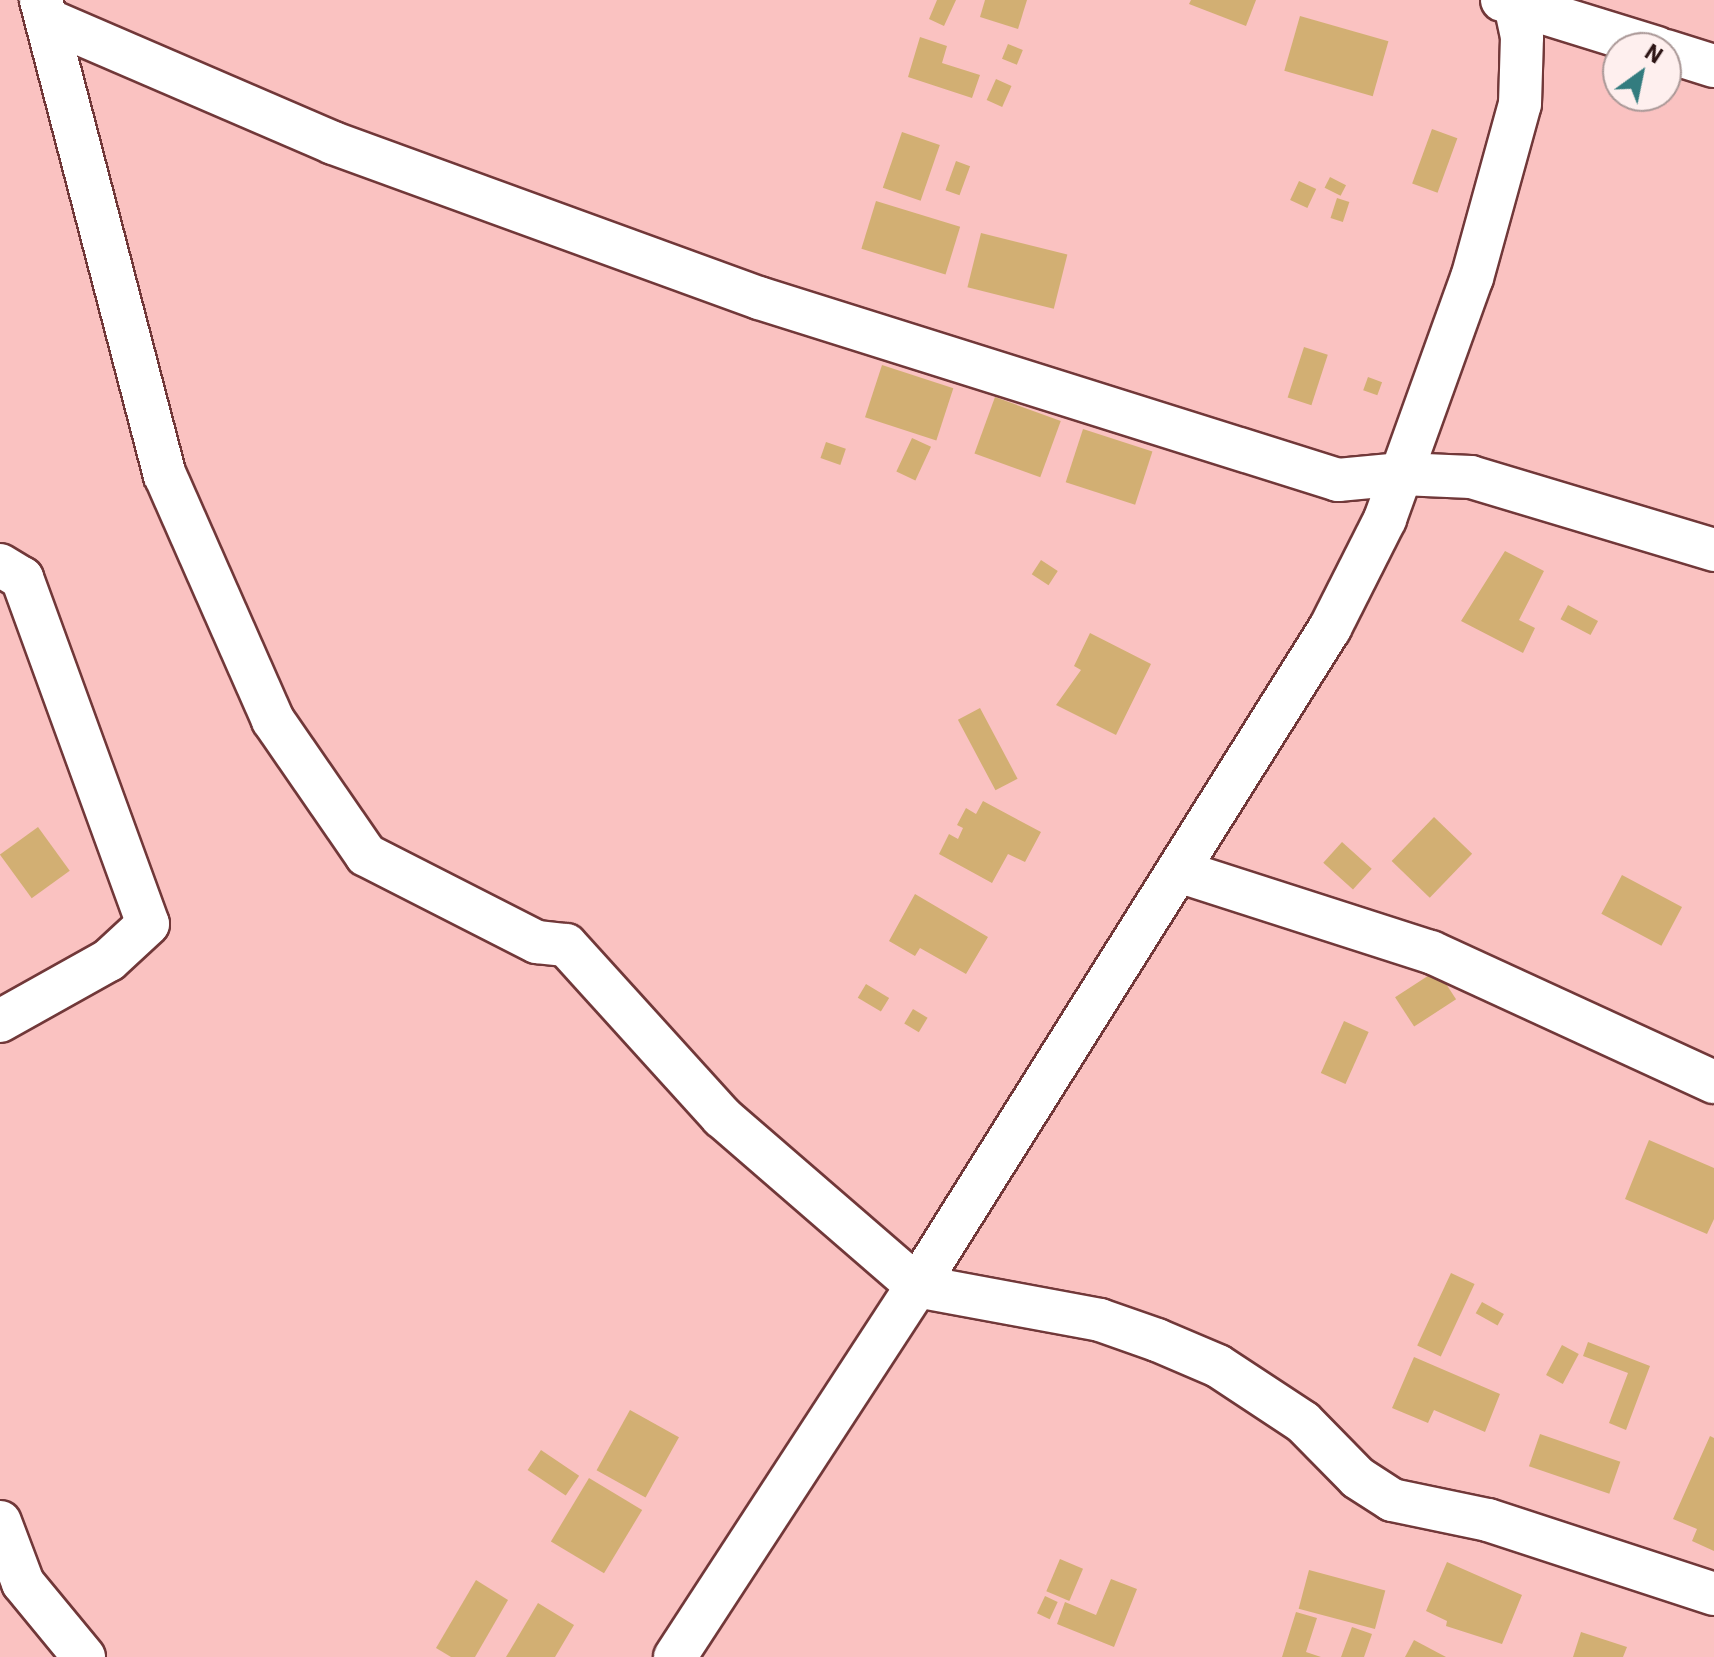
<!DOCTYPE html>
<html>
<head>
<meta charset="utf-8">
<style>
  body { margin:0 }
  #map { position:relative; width:1714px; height:1657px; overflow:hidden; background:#fac2c1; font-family:"IBM Plex Sans",sans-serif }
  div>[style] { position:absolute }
  .building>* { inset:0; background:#d2af73; transform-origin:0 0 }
  .roads { filter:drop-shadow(2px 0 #713839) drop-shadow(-2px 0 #713839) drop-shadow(0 2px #713839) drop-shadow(0 -2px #713839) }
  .street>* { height:42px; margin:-21px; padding:0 21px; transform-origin:21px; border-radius:21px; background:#fff }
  span { translate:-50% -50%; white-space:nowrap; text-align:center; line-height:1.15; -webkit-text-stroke:8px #feefee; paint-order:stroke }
  .north { position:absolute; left:1602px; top:32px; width:80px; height:80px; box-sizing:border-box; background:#feefee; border:2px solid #aa9897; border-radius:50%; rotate:33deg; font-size:22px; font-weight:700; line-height:32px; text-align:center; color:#2d1515 }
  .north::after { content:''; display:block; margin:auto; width:28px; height:36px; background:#337c7f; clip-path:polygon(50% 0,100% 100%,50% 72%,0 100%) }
</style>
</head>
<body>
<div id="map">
  <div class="building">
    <div style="clip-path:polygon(937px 0,956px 0,944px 26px,929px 19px)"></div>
    <div style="clip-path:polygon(985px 0,1027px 0,1018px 29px,980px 17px)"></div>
    <div style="clip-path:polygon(1191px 0,1256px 0,1246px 26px,1189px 4px)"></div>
    <div style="left:1300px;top:16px;width:92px;height:57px;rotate:16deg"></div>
    <div style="clip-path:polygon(920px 37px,947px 46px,942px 63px,980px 75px,972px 98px,908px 77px)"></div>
    <div style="left:1008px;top:44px;width:16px;height:16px;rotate:22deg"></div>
    <div style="left:996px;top:79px;width:17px;height:23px;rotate:24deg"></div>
    <div style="left:1432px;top:129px;width:27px;height:58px;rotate:20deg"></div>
    <div style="left:902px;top:132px;width:40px;height:59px;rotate:19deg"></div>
    <div style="left:956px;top:161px;width:15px;height:31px;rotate:20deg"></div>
    <div style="left:1330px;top:177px;width:18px;height:12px;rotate:27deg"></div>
    <div style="left:1299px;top:181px;width:19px;height:21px;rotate:25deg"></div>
    <div style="left:1337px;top:198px;width:13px;height:21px;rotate:18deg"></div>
    <div style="left:876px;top:201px;width:88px;height:50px;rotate:17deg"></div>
    <div style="left:981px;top:233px;width:89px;height:56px;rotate:14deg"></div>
    <div style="left:1304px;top:347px;width:25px;height:53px;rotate:18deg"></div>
    <div style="left:882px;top:365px;width:75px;height:55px;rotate:18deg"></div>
    <div style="left:1368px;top:377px;width:15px;height:14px;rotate:20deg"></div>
    <div style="left:995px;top:397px;width:70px;height:60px;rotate:20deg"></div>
    <div style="left:1083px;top:429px;width:73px;height:56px;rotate:18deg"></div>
    <div style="left:912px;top:438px;width:21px;height:37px;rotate:25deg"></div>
    <div style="left:826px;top:442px;width:21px;height:17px;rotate:19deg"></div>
    <div style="clip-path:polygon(1505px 551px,1544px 571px,1519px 620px,1535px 628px,1523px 653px,1461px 621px)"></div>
    <div style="left:1041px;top:560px;width:20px;height:17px;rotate:33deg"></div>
    <div style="left:1568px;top:605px;width:34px;height:16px;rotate:28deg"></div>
    <div style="clip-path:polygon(1090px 633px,1151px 664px,1116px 735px,1056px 705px,1081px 670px,1074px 666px)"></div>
    <div style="left:980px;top:708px;width:80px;height:25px;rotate:62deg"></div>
    <div style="clip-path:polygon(983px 801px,1041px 832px,1025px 862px,1008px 854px,992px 883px,939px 854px,949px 834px,958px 839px,963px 828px,957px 825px,966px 808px,976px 814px)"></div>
    <div style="left:1434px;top:817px;width:53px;height:61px;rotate:44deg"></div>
    <div style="left:38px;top:827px;width:54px;height:47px;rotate:54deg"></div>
    <div style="left:1342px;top:842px;width:40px;height:28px;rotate:42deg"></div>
    <div style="left:1622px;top:875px;width:68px;height:44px;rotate:28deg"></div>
    <div style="clip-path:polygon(915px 894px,988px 937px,966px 974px,920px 948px,915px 956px,889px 941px)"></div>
    <div style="left:1437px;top:970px;width:35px;height:50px;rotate:57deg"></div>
    <div style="left:866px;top:984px;width:27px;height:16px;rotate:31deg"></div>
    <div style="left:913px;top:1009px;width:17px;height:17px;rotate:31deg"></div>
    <div style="left:1344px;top:1021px;width:27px;height:57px;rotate:24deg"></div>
    <div style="clip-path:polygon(1649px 1140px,1714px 1168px,1714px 1219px,1707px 1234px,1625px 1199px)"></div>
    <div style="left:1451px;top:1273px;width:26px;height:80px;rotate:25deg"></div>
    <div style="left:1482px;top:1302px;width:25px;height:13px;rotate:29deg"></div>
    <div style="clip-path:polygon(1588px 1342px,1650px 1366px,1626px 1430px,1609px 1423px,1628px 1373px,1583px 1356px)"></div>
    <div style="left:1562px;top:1345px;width:19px;height:34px;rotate:28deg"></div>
    <div style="clip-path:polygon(1414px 1357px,1500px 1394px,1485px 1432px,1434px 1410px,1428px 1423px,1392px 1408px)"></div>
    <div style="left:630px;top:1410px;width:56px;height:69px;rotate:29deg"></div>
    <div style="left:1540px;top:1434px;width:85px;height:34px;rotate:19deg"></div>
    <div style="clip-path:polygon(1710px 1436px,1714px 1438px,1714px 1551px,1692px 1541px,1697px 1529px,1673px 1519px)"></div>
    <div style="left:541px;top:1450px;width:46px;height:24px;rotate:34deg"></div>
    <div style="left:589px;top:1478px;width:62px;height:74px;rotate:31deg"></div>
    <div style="left:1060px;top:1559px;width:25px;height:35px;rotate:23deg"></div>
    <div style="clip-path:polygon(1447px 1562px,1522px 1595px,1502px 1644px,1446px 1626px,1447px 1621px,1426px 1611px)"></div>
    <div style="left:1309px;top:1570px;width:79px;height:40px;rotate:15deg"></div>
    <div style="clip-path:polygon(1111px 1579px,1137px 1589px,1114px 1647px,1057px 1624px,1065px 1602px,1096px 1615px)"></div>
    <div style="clip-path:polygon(476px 1580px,508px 1600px,475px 1657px,451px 1657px,436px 1648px)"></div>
    <div style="left:1045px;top:1596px;width:14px;height:19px;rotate:25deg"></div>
    <div style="clip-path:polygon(538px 1603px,574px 1625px,555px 1657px,506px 1657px)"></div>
    <div style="clip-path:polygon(1296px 1612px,1317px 1618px,1306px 1652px,1321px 1657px,1282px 1657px)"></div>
    <div style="clip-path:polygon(1352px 1627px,1372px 1634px,1364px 1657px,1341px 1657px)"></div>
    <div style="clip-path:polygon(1581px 1632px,1627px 1647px,1623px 1657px,1573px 1657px)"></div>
    <div style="clip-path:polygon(1414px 1640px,1446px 1657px,1405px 1657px)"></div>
  </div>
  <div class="roads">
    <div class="street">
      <div style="left:41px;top:0;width:491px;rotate:75.4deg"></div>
      <div style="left:165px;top:475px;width:268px;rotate:66.2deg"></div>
      <div style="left:273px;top:720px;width:164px;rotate:55.4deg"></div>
      <div style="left:366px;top:855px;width:192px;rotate:27deg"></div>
      <div style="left:537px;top:942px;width:29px;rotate:6deg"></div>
      <div style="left:566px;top:945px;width:232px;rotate:47.8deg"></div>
      <div style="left:722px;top:1117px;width:258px;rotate:40.9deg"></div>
      <div style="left:917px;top:1286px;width:186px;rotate:10.5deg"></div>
      <div style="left:1100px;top:1320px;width:60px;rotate:19.3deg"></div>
      <div style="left:1157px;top:1340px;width:66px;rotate:23.1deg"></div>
      <div style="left:1218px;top:1366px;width:102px;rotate:33.4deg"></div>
      <div style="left:1303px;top:1422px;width:78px;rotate:45.5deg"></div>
      <div style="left:1358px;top:1478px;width:40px;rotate:32.9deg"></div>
      <div style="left:1392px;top:1500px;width:98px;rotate:11.8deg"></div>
      <div style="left:1488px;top:1520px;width:238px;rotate:18.1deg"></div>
      <div style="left:1502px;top:0;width:162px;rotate:17.2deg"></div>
      <div style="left:48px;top:20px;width:310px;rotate:23.3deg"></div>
      <div style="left:333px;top:143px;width:453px;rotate:20deg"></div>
      <div style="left:759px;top:298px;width:607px;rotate:17.45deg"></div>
      <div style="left:1338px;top:480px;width:64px;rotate:-5.4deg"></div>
      <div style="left:1402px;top:474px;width:69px;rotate:2.5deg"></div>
      <div style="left:1471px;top:477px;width:254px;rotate:16.7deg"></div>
      <div style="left:1666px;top:51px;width:50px;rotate:17.4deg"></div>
      <div style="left:0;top:565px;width:26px;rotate:31deg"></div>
      <div style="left:22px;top:578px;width:368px;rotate:70deg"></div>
      <div style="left:148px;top:924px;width:53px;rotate:137.3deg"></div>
      <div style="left:109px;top:960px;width:125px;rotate:150.8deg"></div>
      <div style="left:1178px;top:871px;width:266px;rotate:17.8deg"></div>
      <div style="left:1431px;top:952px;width:311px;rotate:24.7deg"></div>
      <div style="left:0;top:1522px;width:65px;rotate:69.3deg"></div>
      <div style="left:23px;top:1583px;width:96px;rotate:50.5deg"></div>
      <div style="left:675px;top:1657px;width:443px;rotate:-56.9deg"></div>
      <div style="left:917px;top:1286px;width:777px;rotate:-57.89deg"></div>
      <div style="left:1330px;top:628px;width:122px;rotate:-63.2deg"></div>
      <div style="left:1385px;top:519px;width:256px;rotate:-70.2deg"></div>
      <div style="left:1472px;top:278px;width:180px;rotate:-74.6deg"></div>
      <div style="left:1520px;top:104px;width:67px;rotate:-88.3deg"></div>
      <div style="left:1522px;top:37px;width:38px;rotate:-102deg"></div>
    </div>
  </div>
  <div class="north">N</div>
</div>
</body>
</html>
